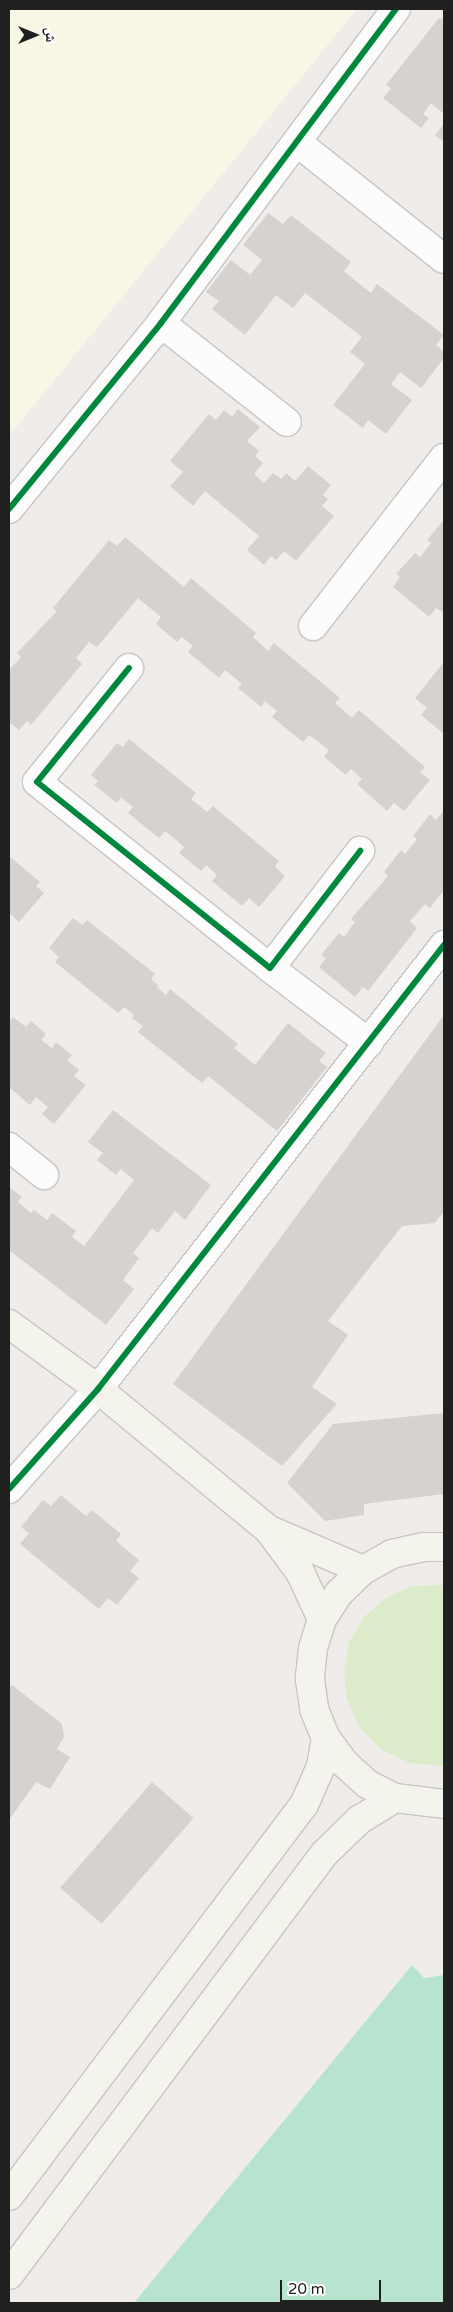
<!DOCTYPE html>
<html>
<head>
<meta charset="utf-8">
<style>
  body { margin:0 }
  #map { position:relative; width:453px; height:2312px; overflow:hidden; background:#efece9; font-family:"Varela Round","Noto Naskh Arabic",sans-serif }
  div>[style] { position:absolute }
  .education>* { inset:0; background:#f8f6e5 }
  .grass>* { inset:0; background:#dcebc9 }
  .pitch>* { inset:0; background:#b6e4cf }
  .building>* { inset:0; background:#d5d2d0; transform-origin:0 0 }
  .roads { filter:drop-shadow(1px 0 #c7c6c5) drop-shadow(-1px 0 #c7c6c5) drop-shadow(0 1px #c7c6c5) drop-shadow(0 -1px #c7c6c5) }
  .minor>* { height:28px; margin:-14px; padding:0 14px; transform-origin:14px; border-radius:14px; background:#fdfcfc }
  .tertiary>* { height:28px; margin:-14px; padding:0 14px; transform-origin:14px; border-radius:14px; background:#fdfcfc }
  .secondary>* { height:28px; margin:-14px; padding:0 14px; transform-origin:14px; border-radius:14px; background:#f4f4ec }
  .cycleway>* { height:6px; margin:-3px; padding:0 3px; transform-origin:3px; border-radius:3px; background:#00873e }
  span { translate:-50% -50%; white-space:nowrap; text-align:center; line-height:1.15; -webkit-text-stroke:4px #fff; paint-order:stroke }
  .frame { position:absolute; inset:0; border:10px solid #202020; pointer-events:none }
  .north { position:absolute; left:10px; top:10px; width:50px; height:50px; -webkit-text-stroke:4px #fff; paint-order:stroke; rotate:90deg; font-size:14px; font-weight:700; line-height:20px; text-align:center; color:#202020 }
  .north::after { content:''; display:block; margin:auto; width:18px; height:22px; background:#202020; clip-path:polygon(50% 0,100% 100%,50% 72%,0 100%) }
  .scale { position:absolute; left:280px; top:2280px; width:101px; height:22px; box-sizing:border-box; border:2px solid #202020; border-top:0; padding-left:6px; font-size:15px; line-height:18px; white-space:nowrap; color:#202020; -webkit-text-stroke:4px #fff; paint-order:stroke }
</style>
</head>
<body>
<div id="map">
  <div class="education">
    <div style="clip-path:polygon(9px 9px,357px 9px,9px 436px)"></div>
  </div>
  <div class="grass">
    <div style="clip-path:polygon(444px 1585px,444px 1766px,410px 1763px,382px 1750px,360px 1728px,347px 1700px,344px 1671px,349px 1642px,364px 1617px,386px 1598px,412px 1586px)"></div>
  </div>
  <div class="pitch">
    <div style="clip-path:polygon(412px 1965px,424px 1978px,444px 1975px,444px 2303px,134px 2303px)"></div>
  </div>
  <div class="building">
    <div style="clip-path:polygon(439px 18px,444px 20px,444px 114px,431px 103px,423px 114px,429px 118px,421px 128px,383px 98px,391px 88px,386px 85px)"></div>
    <div style="clip-path:polygon(444px 124px,444px 142px,435px 135px)"></div>
    <div style="clip-path:polygon(268px 213px,283px 224px,291px 215px,351px 262px,344px 271px,357px 282px,371px 293px,377px 284px,444px 335px,436px 345px,444px 352px,444px 358px,421px 388px,400px 372px,391px 384px,412px 400px,386px 434px,368px 420px,363px 428px,333px 405px,365px 364px,350px 352px,362px 337px,305px 293px,293px 308px,276px 295px,245px 335px,212px 309px,219px 301px,206px 292px,231px 260px,250px 275px,262px 260px,243px 245px)"></div>
    <div style="clip-path:polygon(238px 409px,260px 427px,247px 441px,259px 451px,255px 456px,263px 463px,254px 474px,264px 483px,273px 473px,281px 479px,286px 473px,295px 481px,308px 466px,331px 485px,323px 495px,328px 499px,322px 506px,334px 516px,296px 561px,284px 551px,276px 560px,271px 556px,264px 565px,247px 550px,259px 536px,205px 491px,193px 506px,170px 486px,183px 472px,170px 461px,209px 414px,216px 420px,224px 410px,232px 417px)"></div>
    <div style="clip-path:polygon(444px 520px,444px 609px,442px 612px,436px 608px,429px 617px,393px 587px,400px 577px,396px 574px,415px 553px,420px 557px,431px 543px,427px 540px)"></div>
    <div style="clip-path:polygon(125px 537px,184px 587px,191px 578px,256px 633px,253px 637px,268px 651px,274px 643px,340px 698px,335px 703px,352px 718px,359px 710px,425px 767px,420px 772px,430px 780px,404px 811px,394px 803px,387px 811px,357px 784px,362px 779px,351px 769px,346px 775px,324px 757px,329px 750px,309px 735px,303px 742px,272px 717px,277px 711px,265px 701px,261px 707px,238px 688px,242px 684px,225px 670px,219px 678px,188px 652px,193px 646px,182px 637px,177px 642px,156px 624px,161px 617px,138px 598px,97px 647px,89px 642px,76px 658px,82px 664px,31px 725px,27px 721px,19px 730px,9px 722px,9px 670px,21px 657px,17px 653px,57px 611px,53px 608px,109px 540px,117px 546px)"></div>
    <div style="clip-path:polygon(444px 662px,444px 734px,421px 715px,427px 708px,415px 698px)"></div>
    <div style="clip-path:polygon(129px 739px,196px 793px,191px 799px,201px 807px,207px 812px,213px 806px,279px 861px,275px 867px,285px 876px,259px 907px,249px 898px,242px 906px,212px 881px,217px 875px,206px 865px,201px 871px,179px 853px,184px 847px,175px 839px,165px 831px,159px 838px,128px 813px,133px 807px,121px 797px,117px 803px,94px 785px,98px 781px,91px 775px,117px 743px,123px 747px)"></div>
    <div style="clip-path:polygon(444px 810px,444px 890px,430px 908px,425px 904px,410px 921px,417px 928px,368px 991px,363px 987px,355px 997px,319px 967px,326px 958px,321px 955px,339px 933px,344px 937px,355px 922px,351px 919px,388px 876px,384px 872px,401px 850px,405px 854px,417px 839px,413px 836px,430px 814px,436px 820px)"></div>
    <div style="clip-path:polygon(9px 856px,40px 882px,36px 886px,44px 893px,19px 922px,9px 913px)"></div>
    <div style="clip-path:polygon(73px 918px,82px 925px,87px 920px,155px 974px,151px 979px,158px 985px,157px 987px,166px 995px,170px 989px,238px 1044px,234px 1048px,255px 1065px,288px 1023px,326px 1053px,319px 1061px,327px 1067px,277px 1131px,208px 1076px,202px 1083px,138px 1032px,143px 1026px,132px 1018px,134px 1015px,124px 1007px,118px 1013px,55px 962px,59px 957px,49px 948px)"></div>
    <div style="clip-path:polygon(444px 1015px,444px 1211px,435px 1223px,402px 1226px,328px 1321px,348px 1335px,312px 1387px,337px 1404px,282px 1466px,173px 1384px)"></div>
    <div style="clip-path:polygon(13px 1017px,26px 1027px,31px 1021px,46px 1034px,41px 1040px,52px 1048px,56px 1042px,72px 1055px,67px 1060px,79px 1070px,74px 1076px,86px 1085px,54px 1124px,42px 1114px,48px 1107px,36px 1097px,30px 1105px,9px 1087px,9px 1022px)"></div>
    <div style="clip-path:polygon(113px 1110px,211px 1185px,185px 1220px,175px 1211px,158px 1233px,152px 1228px,143px 1240px,133px 1253px,139px 1258px,123px 1280px,134px 1289px,106px 1325px,9px 1250px,9px 1187px,22px 1197px,18px 1202px,31px 1213px,34px 1210px,47px 1220px,52px 1213px,76px 1231px,72px 1237px,84px 1246px,134px 1180px,121px 1169px,116px 1175px,97px 1160px,103px 1153px,88px 1142px)"></div>
    <div style="clip-path:polygon(444px 1413px,444px 1494px,364px 1504px,364px 1515px,325px 1521px,287px 1483px,333px 1424px)"></div>
    <div style="clip-path:polygon(61px 1495px,86px 1516px,92px 1510px,121px 1534px,116px 1541px,139px 1560px,130px 1571px,139px 1578px,117px 1605px,108px 1598px,99px 1609px,20px 1544px,29px 1533px,21px 1527px,43px 1500px,51px 1506px)"></div>
    <div style="clip-path:polygon(12px 1685px,62px 1724px,64px 1737px,57px 1749px,70px 1757px,50px 1789px,36px 1782px,9px 1820px,9px 1688px)"></div>
    <div style="left:152px;top:1782px;width:55px;height:140px;rotate:41deg"></div>
  </div>
  <div class="roads">
    <div class="minor">
      <div style="left:298px;top:143px;width:186px;rotate:38.5deg"></div>
      <div style="left:161px;top:323px;width:160px;rotate:38.2deg"></div>
      <div style="left:313px;top:626px;width:213px;rotate:-52.1deg"></div>
      <div style="left:129px;top:668px;width:146px;rotate:128.9deg"></div>
      <div style="left:37px;top:782px;width:298px;rotate:38.6deg"></div>
      <div style="left:270px;top:968px;width:148px;rotate:-52.4deg"></div>
      <div style="left:270px;top:968px;width:124px;rotate:37.1deg"></div>
      <div style="left:9px;top:1147px;width:45px;rotate:38.7deg"></div>
    </div>
    <div class="tertiary">
      <div style="left:9px;top:509px;width:240px;rotate:-50.7deg"></div>
      <div style="left:161px;top:323px;width:392px;rotate:-53.2deg"></div>
      <div style="left:9px;top:1489px;width:134px;rotate:-48.3deg"></div>
      <div style="left:98px;top:1389px;width:563px;rotate:-52.07deg"></div>
    </div>
    <div class="secondary">
      <div style="left:9px;top:1324px;width:110px;rotate:36.1deg"></div>
      <div style="left:98px;top:1389px;width:220px;rotate:39.5deg"></div>
      <div style="left:268px;top:1529px;width:54px;rotate:53.3deg"></div>
      <div style="left:300px;top:1572px;width:52px;rotate:64.9deg"></div>
      <div style="left:274px;top:1532px;width:97px;rotate:23.1deg"></div>
      <div style="left:444px;top:1547px;width:20px;rotate:180deg"></div>
      <div style="left:424px;top:1547px;width:33px;rotate:168deg"></div>
      <div style="left:392px;top:1554px;width:33px;rotate:151deg"></div>
      <div style="left:363px;top:1570px;width:33px;rotate:136deg"></div>
      <div style="left:339px;top:1593px;width:31px;rotate:123deg"></div>
      <div style="left:322px;top:1619px;width:30px;rotate:107deg"></div>
      <div style="left:313px;top:1648px;width:31px;rotate:96deg"></div>
      <div style="left:310px;top:1679px;width:30px;rotate:82deg"></div>
      <div style="left:314px;top:1709px;width:31px;rotate:68deg"></div>
      <div style="left:326px;top:1738px;width:31px;rotate:54deg"></div>
      <div style="left:344px;top:1763px;width:31px;rotate:42deg"></div>
      <div style="left:367px;top:1784px;width:31px;rotate:27deg"></div>
      <div style="left:395px;top:1798px;width:49px;rotate:7deg"></div>
      <div style="left:9px;top:2196px;width:490px;rotate:-53deg"></div>
      <div style="left:304px;top:1805px;width:43px;rotate:-66.4deg"></div>
      <div style="left:321px;top:1766px;width:28px;rotate:-80deg"></div>
      <div style="left:9px;top:2275px;width:526px;rotate:-53.2deg"></div>
      <div style="left:324px;top:1854px;width:49px;rotate:-44.2deg"></div>
      <div style="left:359px;top:1820px;width:42px;rotate:-31.4deg"></div>
    </div>
  </div>
  <div class="cycleway">
    <div style="left:9px;top:509px;width:240px;rotate:-50.7deg"></div>
    <div style="left:161px;top:323px;width:392px;rotate:-53.2deg"></div>
    <div style="left:129px;top:668px;width:146px;rotate:128.9deg"></div>
    <div style="left:37px;top:782px;width:298px;rotate:38.6deg"></div>
    <div style="left:270px;top:968px;width:148px;rotate:-52.4deg"></div>
    <div style="left:9px;top:1489px;width:134px;rotate:-48.3deg"></div>
    <div style="left:98px;top:1389px;width:563px;rotate:-52.07deg"></div>
  </div>
  <div class="frame"></div>
  <div class="north">ش</div>
  <div class="scale">20 m</div>
</div>
</body>
</html>
